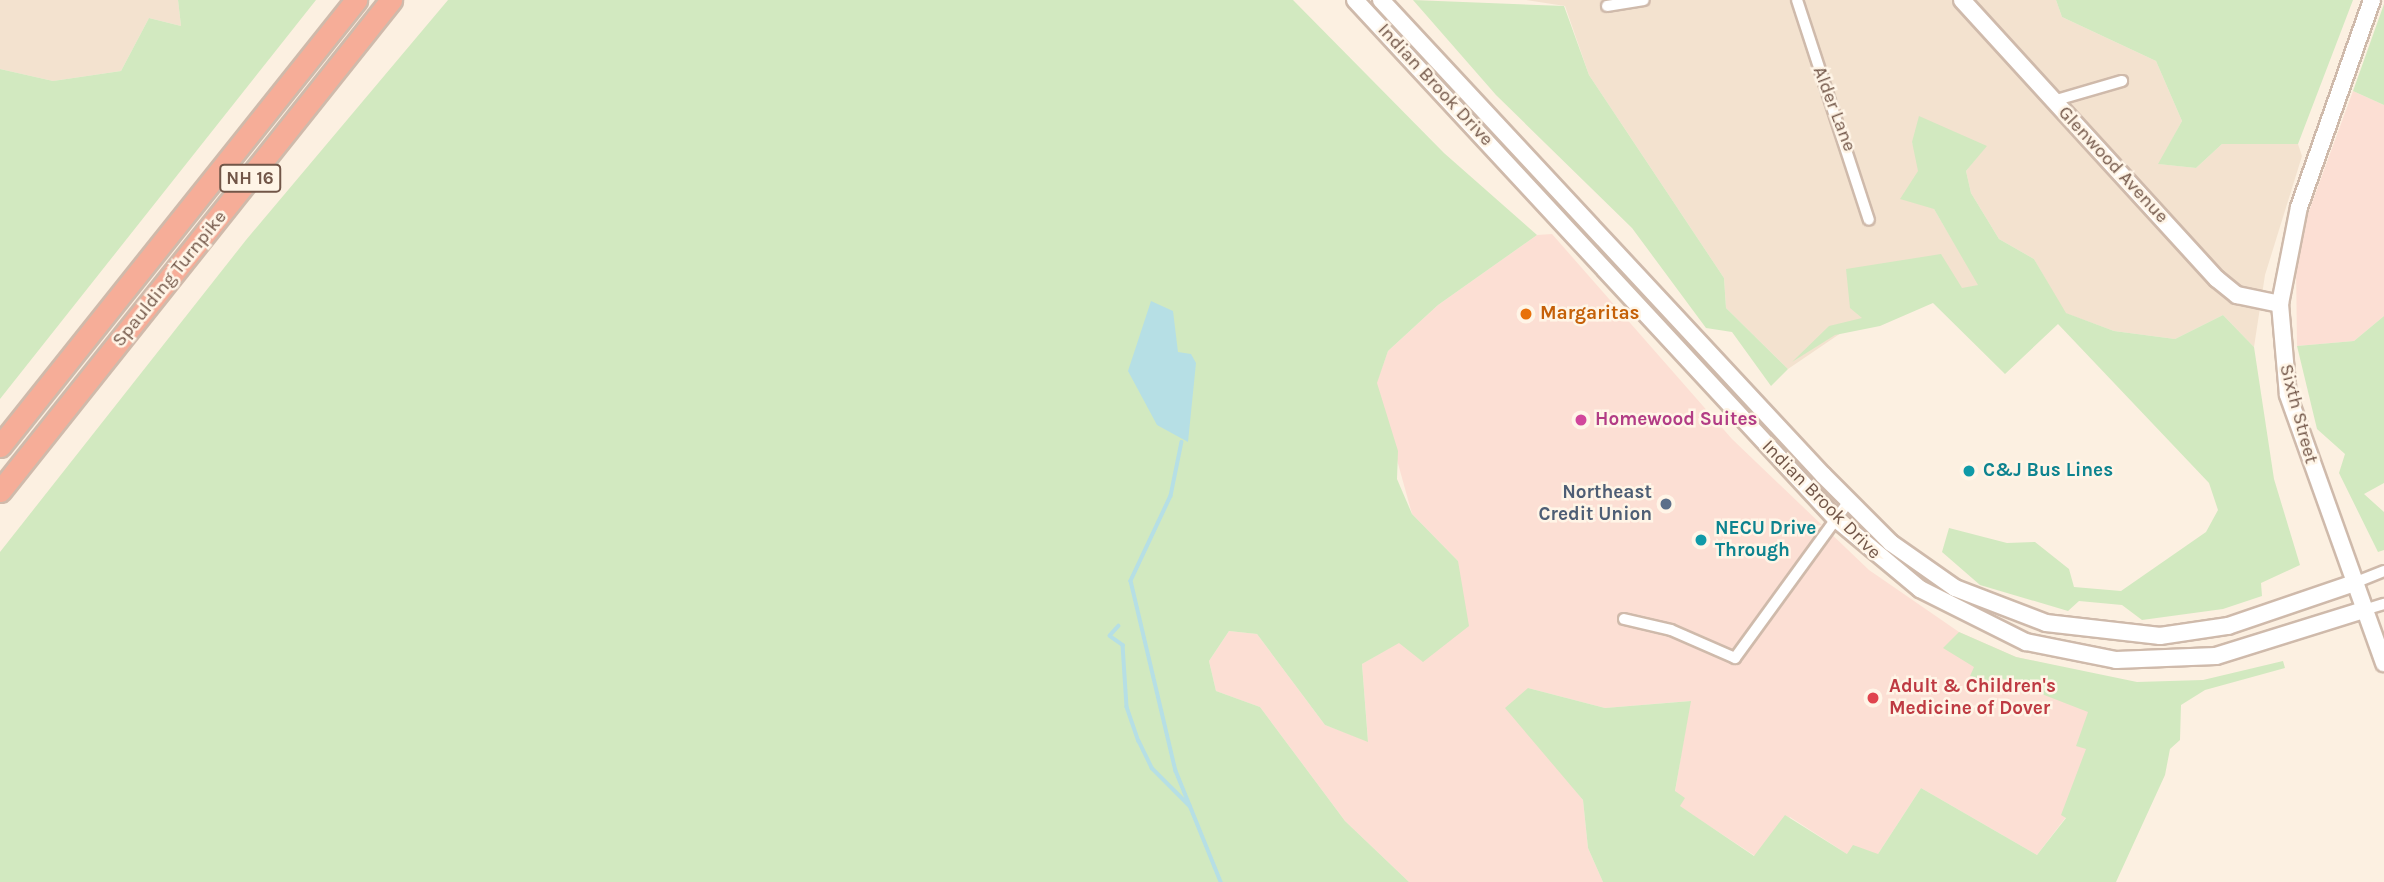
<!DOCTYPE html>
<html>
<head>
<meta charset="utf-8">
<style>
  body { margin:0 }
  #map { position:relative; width:2384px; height:882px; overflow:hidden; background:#fcf0e1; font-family:Karla,sans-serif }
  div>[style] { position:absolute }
  .residential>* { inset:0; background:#f3e2cf }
  .commercial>* { inset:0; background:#fcdfd4 }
  .green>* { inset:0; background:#d2e9c0 }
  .water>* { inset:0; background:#b6dfe5 }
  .stream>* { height:3.5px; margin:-1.75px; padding:0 1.75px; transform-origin:1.75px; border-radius:1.75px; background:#b6dfe5 }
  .roads { filter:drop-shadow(2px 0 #cfbaab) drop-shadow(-2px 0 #cfbaab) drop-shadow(0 2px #cfbaab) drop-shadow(0 -2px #cfbaab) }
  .street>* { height:10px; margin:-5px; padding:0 5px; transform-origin:5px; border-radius:5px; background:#fff }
  .secondary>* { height:16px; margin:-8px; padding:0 8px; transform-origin:8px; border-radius:8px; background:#fff }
  .highway>* { height:21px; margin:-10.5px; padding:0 10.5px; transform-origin:10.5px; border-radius:10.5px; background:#f6ad98 }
  .dots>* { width:19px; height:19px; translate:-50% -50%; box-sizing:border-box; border:4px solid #fff5e7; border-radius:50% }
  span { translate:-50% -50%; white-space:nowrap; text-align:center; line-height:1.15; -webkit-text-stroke:5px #fff5e7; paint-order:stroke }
  .shield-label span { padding:2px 5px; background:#fff5e7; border:2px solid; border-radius:5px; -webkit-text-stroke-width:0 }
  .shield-label { font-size:18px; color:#725648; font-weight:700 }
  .street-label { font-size:19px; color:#725648 }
  .food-label { font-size:19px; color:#c56008; font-weight:700 }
  .left { translate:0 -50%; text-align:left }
  .hotel-label { font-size:19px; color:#b23c85; font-weight:700 }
  .culture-label { font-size:19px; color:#0d838f; font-weight:700 }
  .service-label { font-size:19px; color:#4e5e75; font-weight:700 }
  .right { translate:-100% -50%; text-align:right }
  .health-label { font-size:19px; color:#be3a42; font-weight:700 }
</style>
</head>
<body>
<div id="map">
  <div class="residential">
    <div style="clip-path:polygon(0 0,178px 0,181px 26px,149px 18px,121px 71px,53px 81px,0 69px)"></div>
    <div style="clip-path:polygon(1526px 0,2056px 0,2062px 17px,2156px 61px,2182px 121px,2159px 164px,2196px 168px,2222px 144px,2298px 144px,2302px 156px,2265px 275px,2254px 347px,2223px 315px,2175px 339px,2114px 331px,2065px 313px,2034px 259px,1999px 239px,1971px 193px,1966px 171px,1986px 146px,1912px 142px,1934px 209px,1979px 285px,1863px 318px,1788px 369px,1726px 308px,1724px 278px,1589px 75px,1565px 6px)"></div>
  </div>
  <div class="commercial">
    <div style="clip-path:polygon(2353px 91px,2384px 105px,2384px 316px,2354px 341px,2297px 346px,2296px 268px,2306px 219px)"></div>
    <div style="clip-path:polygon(1552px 234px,1732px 439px,1869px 570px,1959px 632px,2016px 657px,2109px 678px,2102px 770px,2037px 855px,1921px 788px,1878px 854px,1847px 854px,1790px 817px,1755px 856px,1679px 806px,1675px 792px,1690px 701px,1605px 708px,1528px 688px,1553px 763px,1583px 800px,1588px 848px,1603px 882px,1409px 882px,1345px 821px,1260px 707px,1216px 691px,1209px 661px,1229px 631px,1257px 634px,1325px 725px,1368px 741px,1362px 664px,1399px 642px,1458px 561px,1412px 514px,1376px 384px,1388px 351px,1438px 305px,1537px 235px)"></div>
  </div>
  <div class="green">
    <div style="clip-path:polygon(178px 0,316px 0,0 399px,0 69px,53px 81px,121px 71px,149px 18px,181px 26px)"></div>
    <div style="clip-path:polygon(448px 0,1293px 0,1444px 153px,1537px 235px,1438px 305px,1388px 351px,1377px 383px,1398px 451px,1397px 479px,1412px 514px,1458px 561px,1469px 626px,1423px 662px,1399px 643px,1362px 664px,1368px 742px,1325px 725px,1257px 634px,1229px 631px,1209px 661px,1216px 691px,1260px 707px,1345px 821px,1409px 882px,0 882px,0 552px,246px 240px)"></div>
    <div style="clip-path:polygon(1413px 0,1564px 6px,1589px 75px,1724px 278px,1726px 308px,1788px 369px,1771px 386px,1732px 332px,1706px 328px,1632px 228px,1496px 95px)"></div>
    <div style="clip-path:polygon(2056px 0,2353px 0,2298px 144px,2222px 144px,2196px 168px,2158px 164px,2182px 121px,2156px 61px,2062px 17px)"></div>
    <div style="clip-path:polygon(2384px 4px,2384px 105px,2353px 91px)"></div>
    <div style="clip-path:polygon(1919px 116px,1987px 146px,1966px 171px,1971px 193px,1999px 239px,2034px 259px,2066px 313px,2114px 331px,2175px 339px,2223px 315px,2254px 347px,2274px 479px,2300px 565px,2261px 583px,2262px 596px,2223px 609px,2142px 620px,2122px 605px,2079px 601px,2068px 611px,1980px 585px,1942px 552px,1949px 528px,2007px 543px,2035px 542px,2069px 569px,2074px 587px,2121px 591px,2206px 532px,2218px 510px,2209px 483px,2058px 324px,2005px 374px,1933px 303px,1880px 326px,1835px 335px,1792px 362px,1829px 326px,1862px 318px,1850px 308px,1846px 269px,1941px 254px,1962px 288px,1978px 285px,1934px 209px,1900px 199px,1918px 171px,1912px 142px)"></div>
    <div style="clip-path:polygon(2384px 316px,2384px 483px,2364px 494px,2384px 512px,2384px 550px,2378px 552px,2339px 473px,2345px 454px,2317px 429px,2297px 346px,2354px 341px)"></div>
    <div style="clip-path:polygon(1959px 632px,2016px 657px,2137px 682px,2203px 680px,2283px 661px,2285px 668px,2205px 690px,2181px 705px,2180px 740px,2170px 749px,2165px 775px,2116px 882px,1603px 882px,1588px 848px,1583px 800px,1505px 708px,1528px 688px,1605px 708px,1691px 701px,1675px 791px,1685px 798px,1680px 806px,1754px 856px,1785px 815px,1847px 854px,1853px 845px,1878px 854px,1921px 788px,2037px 855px,2066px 818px,2061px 815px,2086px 749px,2076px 746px,2088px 712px,1995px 676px,1992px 685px,1970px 676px,1974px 667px,1943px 648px)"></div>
  </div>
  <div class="water">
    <div style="clip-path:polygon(1151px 301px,1173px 311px,1178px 352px,1191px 354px,1196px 363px,1188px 442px,1157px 425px,1128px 371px)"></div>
  </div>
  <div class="stream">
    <div style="left:1182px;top:442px;width:55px;rotate:101.5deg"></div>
    <div style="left:1171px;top:496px;width:94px;rotate:115.2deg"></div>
    <div style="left:1131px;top:581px;width:195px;rotate:76.7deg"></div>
    <div style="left:1176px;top:771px;width:120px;rotate:67.9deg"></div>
    <div style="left:1119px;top:626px;width:13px;rotate:132deg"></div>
    <div style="left:1110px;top:636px;width:16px;rotate:35deg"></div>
    <div style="left:1123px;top:645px;width:62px;rotate:86.3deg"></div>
    <div style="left:1127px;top:707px;width:36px;rotate:71deg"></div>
    <div style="left:1139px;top:741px;width:30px;rotate:64deg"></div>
    <div style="left:1152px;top:768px;width:54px;rotate:45deg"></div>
  </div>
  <div class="roads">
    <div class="street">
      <div style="left:1797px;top:0;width:231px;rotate:71.9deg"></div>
      <div style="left:1607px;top:6px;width:37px;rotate:-9deg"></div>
      <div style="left:2053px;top:101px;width:72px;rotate:-16.2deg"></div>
      <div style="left:2354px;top:583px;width:32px;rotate:-22deg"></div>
      <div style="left:2364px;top:610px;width:21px;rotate:-17deg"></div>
      <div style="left:1624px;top:619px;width:48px;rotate:13.2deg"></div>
      <div style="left:1671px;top:630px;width:70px;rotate:23.6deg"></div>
      <div style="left:1735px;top:658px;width:194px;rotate:-54deg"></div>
    </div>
    <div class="secondary">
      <div style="left:1355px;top:0;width:706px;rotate:47.18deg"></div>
      <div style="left:1835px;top:518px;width:111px;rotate:39.9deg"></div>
      <div style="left:1920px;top:589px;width:119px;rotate:26.6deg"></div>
      <div style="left:2026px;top:642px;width:92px;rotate:11.3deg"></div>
      <div style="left:2116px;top:660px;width:100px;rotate:-2.3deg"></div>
      <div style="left:2216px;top:656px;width:155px;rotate:-17.3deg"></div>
      <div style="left:1381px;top:0;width:649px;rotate:47.06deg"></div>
      <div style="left:1823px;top:475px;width:96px;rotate:45deg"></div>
      <div style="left:1891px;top:543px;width:78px;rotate:35.1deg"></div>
      <div style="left:1955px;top:588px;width:97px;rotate:21deg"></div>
      <div style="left:2046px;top:623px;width:115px;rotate:6.5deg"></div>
      <div style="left:2160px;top:636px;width:69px;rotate:-8.4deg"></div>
      <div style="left:2228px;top:626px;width:133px;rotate:-18.8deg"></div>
      <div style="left:1962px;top:0;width:378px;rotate:47.6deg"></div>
      <div style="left:2217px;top:279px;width:26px;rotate:39deg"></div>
      <div style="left:2237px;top:295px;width:44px;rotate:11.8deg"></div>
      <div style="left:2372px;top:0;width:219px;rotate:109.4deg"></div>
      <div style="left:2299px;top:207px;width:99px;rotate:101.1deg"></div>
      <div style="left:2280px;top:304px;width:91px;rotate:85deg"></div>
      <div style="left:2288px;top:395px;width:285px;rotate:70.3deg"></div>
    </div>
    <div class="highway">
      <div style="left:0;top:446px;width:571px;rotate:-51.4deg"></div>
      <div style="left:0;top:491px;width:628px;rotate:-51.47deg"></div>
    </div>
  </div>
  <div class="dots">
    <div style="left:1526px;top:314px;background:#e8710a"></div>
    <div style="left:1581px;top:420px;background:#d1479c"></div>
    <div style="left:1969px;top:471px;background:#0f9aa8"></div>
    <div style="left:1666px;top:504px;background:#5c6f8a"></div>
    <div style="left:1701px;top:540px;background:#0f9aa8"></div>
    <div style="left:1873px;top:698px;background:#e0444e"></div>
  </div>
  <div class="shield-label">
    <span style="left:250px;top:178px">NH 16</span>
  </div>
  <div class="street-label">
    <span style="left:1435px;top:85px;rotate:47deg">Indian Brook Drive</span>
    <span style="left:1834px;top:109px;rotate:69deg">Alder Lane</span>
    <span style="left:2113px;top:165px;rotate:47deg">Glenwood Avenue</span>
    <span style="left:170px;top:279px;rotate:-51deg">Spaulding Turnpike</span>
    <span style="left:2298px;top:414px;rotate:75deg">Sixth Street</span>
    <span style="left:1821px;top:500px;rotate:45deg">Indian Brook Drive</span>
  </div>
  <div class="food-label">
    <span class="left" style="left:1540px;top:314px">Margaritas</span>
  </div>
  <div class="hotel-label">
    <span class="left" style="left:1595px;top:420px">Homewood Suites</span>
  </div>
  <div class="culture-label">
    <span class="left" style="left:1983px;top:471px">C&amp;J Bus Lines</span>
    <span class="left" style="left:1715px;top:540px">NECU Drive<br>Through</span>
  </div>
  <div class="service-label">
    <span class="right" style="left:1652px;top:504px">Northeast<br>Credit Union</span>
  </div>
  <div class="health-label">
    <span class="left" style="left:1889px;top:698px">Adult &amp; Children's<br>Medicine of Dover</span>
  </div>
</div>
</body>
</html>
